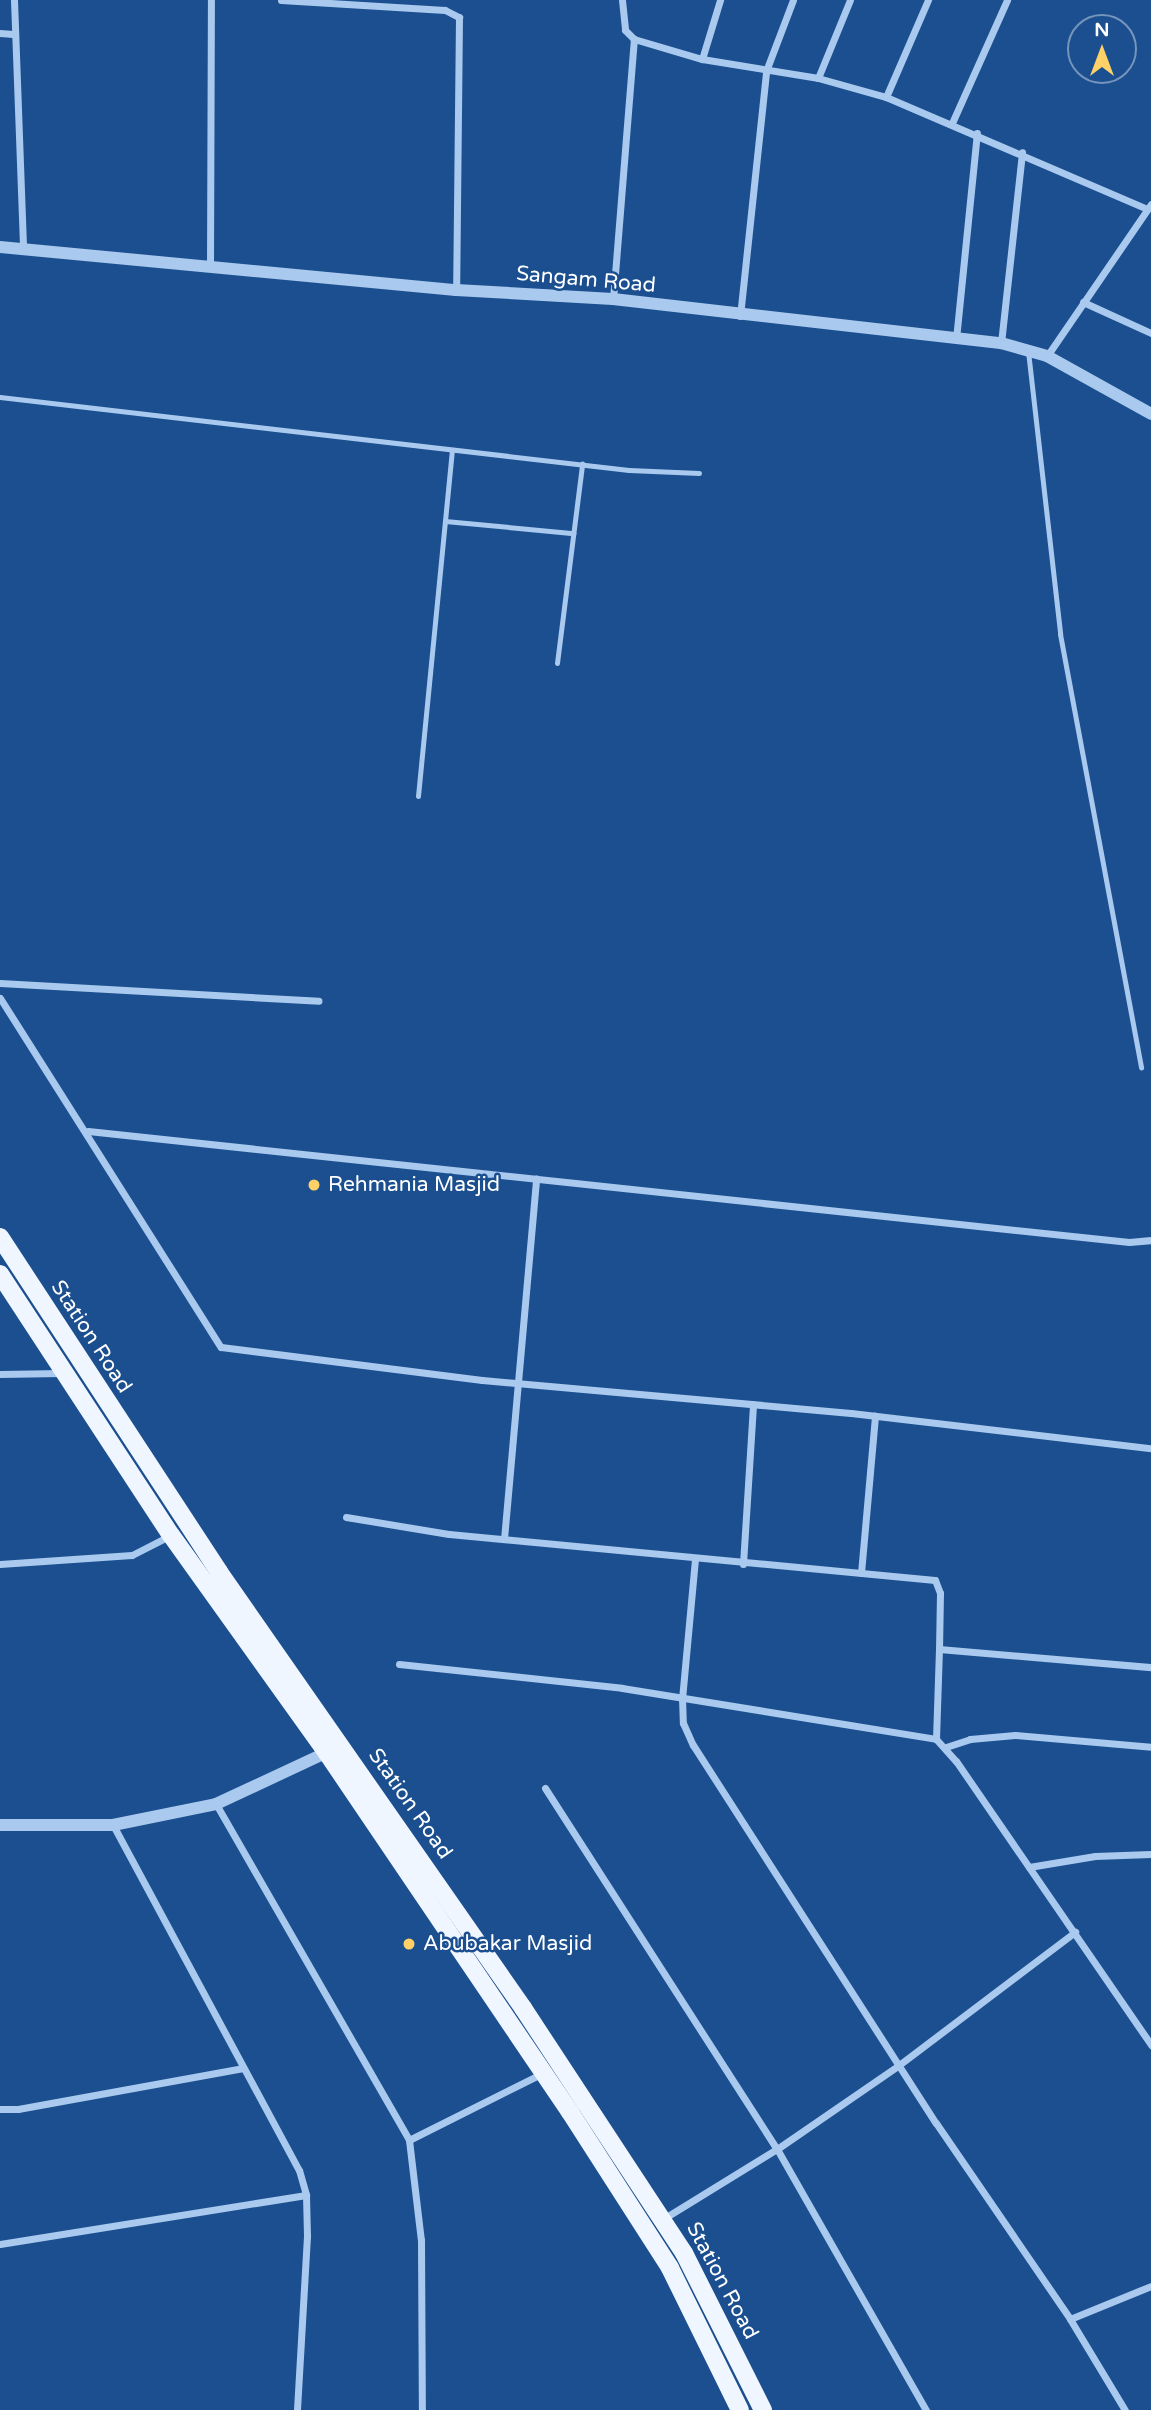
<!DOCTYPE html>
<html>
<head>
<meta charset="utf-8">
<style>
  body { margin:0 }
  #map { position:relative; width:1151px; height:2410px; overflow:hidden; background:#1b4f8f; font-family:"Varela Round",sans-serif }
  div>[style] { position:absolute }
  .service>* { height:5px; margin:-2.5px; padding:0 2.5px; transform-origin:2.5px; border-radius:2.5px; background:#a9c9ee }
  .minor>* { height:7px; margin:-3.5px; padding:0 3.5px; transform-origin:3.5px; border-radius:3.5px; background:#a9c9ee }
  .tertiary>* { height:12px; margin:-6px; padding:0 6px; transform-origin:6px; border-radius:6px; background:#a9c9ee }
  .primary>* { height:18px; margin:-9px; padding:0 9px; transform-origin:9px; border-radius:9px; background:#f0f6ff }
  .dots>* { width:19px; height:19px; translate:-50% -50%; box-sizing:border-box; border:4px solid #1b4f8f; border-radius:50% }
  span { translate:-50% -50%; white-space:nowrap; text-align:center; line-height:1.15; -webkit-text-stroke:5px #1b4f8f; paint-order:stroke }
  .street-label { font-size:21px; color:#fff }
  .poi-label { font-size:21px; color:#fff }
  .left { translate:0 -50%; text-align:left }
  .north { position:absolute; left:1067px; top:14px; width:70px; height:70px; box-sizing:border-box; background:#1b4f8f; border:2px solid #7695bc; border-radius:50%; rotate:0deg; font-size:19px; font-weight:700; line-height:28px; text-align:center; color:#fff }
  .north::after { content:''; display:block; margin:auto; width:24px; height:32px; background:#ffd166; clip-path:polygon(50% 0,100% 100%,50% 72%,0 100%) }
</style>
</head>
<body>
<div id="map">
  <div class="service">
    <div style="left:1028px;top:351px;width:285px;rotate:83.5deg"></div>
    <div style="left:1060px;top:634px;width:441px;rotate:79.4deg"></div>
    <div style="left:0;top:397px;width:633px;rotate:6.62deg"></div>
    <div style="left:629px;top:470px;width:70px;rotate:2.5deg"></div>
    <div style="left:445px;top:521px;width:129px;rotate:5.4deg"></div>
    <div style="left:557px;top:663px;width:201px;rotate:-82.8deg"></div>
    <div style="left:418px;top:796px;width:348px;rotate:-84.4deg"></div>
  </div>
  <div class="minor">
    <div style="left:14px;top:0;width:249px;rotate:87.9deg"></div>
    <div style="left:281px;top:0;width:164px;rotate:3.5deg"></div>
    <div style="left:445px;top:10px;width:16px;rotate:27deg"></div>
    <div style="left:459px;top:17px;width:273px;rotate:90.6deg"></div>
    <div style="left:622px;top:0;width:30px;rotate:84deg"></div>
    <div style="left:625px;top:30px;width:13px;rotate:45deg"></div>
    <div style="left:634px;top:39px;width:71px;rotate:16.4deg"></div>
    <div style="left:702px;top:59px;width:118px;rotate:9.3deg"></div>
    <div style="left:818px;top:78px;width:71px;rotate:15.6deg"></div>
    <div style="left:886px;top:97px;width:284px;rotate:23.2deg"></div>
    <div style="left:0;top:33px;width:13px;rotate:4deg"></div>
    <div style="left:702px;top:59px;width:62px;rotate:-73deg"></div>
    <div style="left:818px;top:78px;width:84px;rotate:-67.7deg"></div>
    <div style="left:886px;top:97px;width:106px;rotate:-66.6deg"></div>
    <div style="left:952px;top:123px;width:135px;rotate:-65.9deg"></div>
    <div style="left:210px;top:265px;width:265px;rotate:-89.8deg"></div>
    <div style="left:613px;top:299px;width:261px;rotate:-85.4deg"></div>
    <div style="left:1083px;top:302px;width:75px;rotate:24.5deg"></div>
    <div style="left:740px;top:316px;width:246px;rotate:-83.9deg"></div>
    <div style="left:766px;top:71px;width:76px;rotate:-69.2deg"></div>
    <div style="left:956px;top:339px;width:207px;rotate:-84.2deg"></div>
    <div style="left:1001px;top:343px;width:192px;rotate:-83.7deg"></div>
    <div style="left:1047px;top:356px;width:184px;rotate:-55.6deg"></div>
    <div style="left:0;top:983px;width:319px;rotate:3.2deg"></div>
    <div style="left:0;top:998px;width:413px;rotate:57.7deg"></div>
    <div style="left:221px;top:1347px;width:263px;rotate:7.2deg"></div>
    <div style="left:482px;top:1380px;width:370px;rotate:5.1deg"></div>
    <div style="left:851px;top:1413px;width:302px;rotate:6.7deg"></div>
    <div style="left:88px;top:1131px;width:1047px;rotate:6.09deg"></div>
    <div style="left:1129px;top:1242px;width:22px;rotate:-5deg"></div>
    <div style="left:0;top:1374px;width:62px;rotate:-0.9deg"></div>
    <div style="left:346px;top:1517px;width:104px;rotate:9.4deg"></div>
    <div style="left:449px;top:1534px;width:488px;rotate:5.4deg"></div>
    <div style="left:935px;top:1580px;width:14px;rotate:69deg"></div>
    <div style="left:940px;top:1593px;width:56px;rotate:91deg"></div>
    <div style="left:939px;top:1649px;width:213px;rotate:4.9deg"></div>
    <div style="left:504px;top:1539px;width:362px;rotate:-84.9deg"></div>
    <div style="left:695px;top:1559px;width:140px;rotate:95.3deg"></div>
    <div style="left:682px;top:1698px;width:25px;rotate:88deg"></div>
    <div style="left:683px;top:1723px;width:24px;rotate:66deg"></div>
    <div style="left:693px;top:1745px;width:449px;rotate:57.3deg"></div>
    <div style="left:936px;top:2123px;width:237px;rotate:55.6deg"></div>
    <div style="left:1070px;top:2319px;width:106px;rotate:58.9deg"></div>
    <div style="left:0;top:1564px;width:132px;rotate:-3.9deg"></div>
    <div style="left:132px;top:1555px;width:42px;rotate:-27.2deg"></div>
    <div style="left:743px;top:1564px;width:160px;rotate:-86.4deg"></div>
    <div style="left:861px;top:1573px;width:158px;rotate:-84.9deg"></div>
    <div style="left:399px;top:1664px;width:224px;rotate:6.1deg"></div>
    <div style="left:622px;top:1688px;width:318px;rotate:9.2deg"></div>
    <div style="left:936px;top:1739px;width:30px;rotate:48deg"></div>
    <div style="left:956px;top:1761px;width:345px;rotate:55.5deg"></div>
    <div style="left:936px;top:1739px;width:90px;rotate:-88.1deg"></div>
    <div style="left:946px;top:1747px;width:25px;rotate:-18deg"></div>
    <div style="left:970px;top:1739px;width:45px;rotate:-5.1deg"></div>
    <div style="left:1015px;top:1735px;width:137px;rotate:5deg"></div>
    <div style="left:545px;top:1788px;width:429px;rotate:57.3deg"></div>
    <div style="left:777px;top:2149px;width:301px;rotate:60.3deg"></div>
    <div style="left:216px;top:1804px;width:387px;rotate:60.1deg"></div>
    <div style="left:409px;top:2140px;width:101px;rotate:83.2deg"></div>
    <div style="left:421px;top:2240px;width:170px;rotate:89.7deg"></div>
    <div style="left:113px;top:1825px;width:392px;rotate:61.7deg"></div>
    <div style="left:299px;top:2170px;width:26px;rotate:74deg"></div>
    <div style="left:306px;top:2195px;width:41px;rotate:88.6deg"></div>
    <div style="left:307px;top:2236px;width:174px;rotate:93.3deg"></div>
    <div style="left:1029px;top:1867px;width:67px;rotate:-9.5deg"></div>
    <div style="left:1095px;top:1856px;width:56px;rotate:-2deg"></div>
    <div style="left:0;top:2109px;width:18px"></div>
    <div style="left:18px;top:2109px;width:229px;rotate:-10.3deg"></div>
    <div style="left:409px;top:2140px;width:150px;rotate:-26.6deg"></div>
    <div style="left:663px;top:2219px;width:134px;rotate:-31.6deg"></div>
    <div style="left:777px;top:2149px;width:148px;rotate:-34.5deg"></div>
    <div style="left:899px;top:2065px;width:221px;rotate:-37.1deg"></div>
    <div style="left:0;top:2244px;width:310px;rotate:-9.1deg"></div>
    <div style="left:1070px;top:2319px;width:87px;rotate:-22.2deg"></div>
  </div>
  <div class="tertiary">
    <div style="left:0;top:247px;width:458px;rotate:5.4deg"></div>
    <div style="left:456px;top:290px;width:157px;rotate:3.3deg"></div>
    <div style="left:613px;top:299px;width:390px;rotate:6.5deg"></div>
    <div style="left:1001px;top:343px;width:48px;rotate:15.8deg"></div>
    <div style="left:1047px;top:356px;width:119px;rotate:29.1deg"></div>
    <div style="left:0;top:1825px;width:113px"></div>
    <div style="left:113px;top:1825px;width:105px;rotate:-11.5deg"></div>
    <div style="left:216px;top:1804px;width:128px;rotate:-25deg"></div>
  </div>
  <div class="primary">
    <div style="left:0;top:1237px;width:400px;rotate:56.8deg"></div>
    <div style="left:219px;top:1572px;width:532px;rotate:55.11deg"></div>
    <div style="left:523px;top:2008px;width:293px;rotate:56.7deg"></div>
    <div style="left:684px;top:2253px;width:176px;rotate:63.3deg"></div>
    <div style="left:0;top:1274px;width:312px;rotate:56.8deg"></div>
    <div style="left:171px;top:1535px;width:268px;rotate:54.4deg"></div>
    <div style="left:327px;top:1753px;width:434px;rotate:55.9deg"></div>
    <div style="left:570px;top:2112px;width:185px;rotate:57.3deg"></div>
    <div style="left:670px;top:2268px;width:158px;rotate:63.8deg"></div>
  </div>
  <div class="dots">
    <div style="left:314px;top:1185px;background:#ffd166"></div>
    <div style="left:409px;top:1944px;background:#ffd166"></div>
  </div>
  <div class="street-label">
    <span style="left:586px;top:280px;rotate:5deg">Sangam Road</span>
    <span style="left:91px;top:1337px;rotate:57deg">Station Road</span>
    <span style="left:410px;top:1804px;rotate:55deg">Station Road</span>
    <span style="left:722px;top:2281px;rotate:62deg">Station Road</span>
  </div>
  <div class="poi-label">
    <span class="left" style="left:328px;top:1185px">Rehmania Masjid</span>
    <span class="left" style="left:423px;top:1944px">Abubakar Masjid</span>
  </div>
  <div class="north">N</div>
</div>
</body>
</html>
